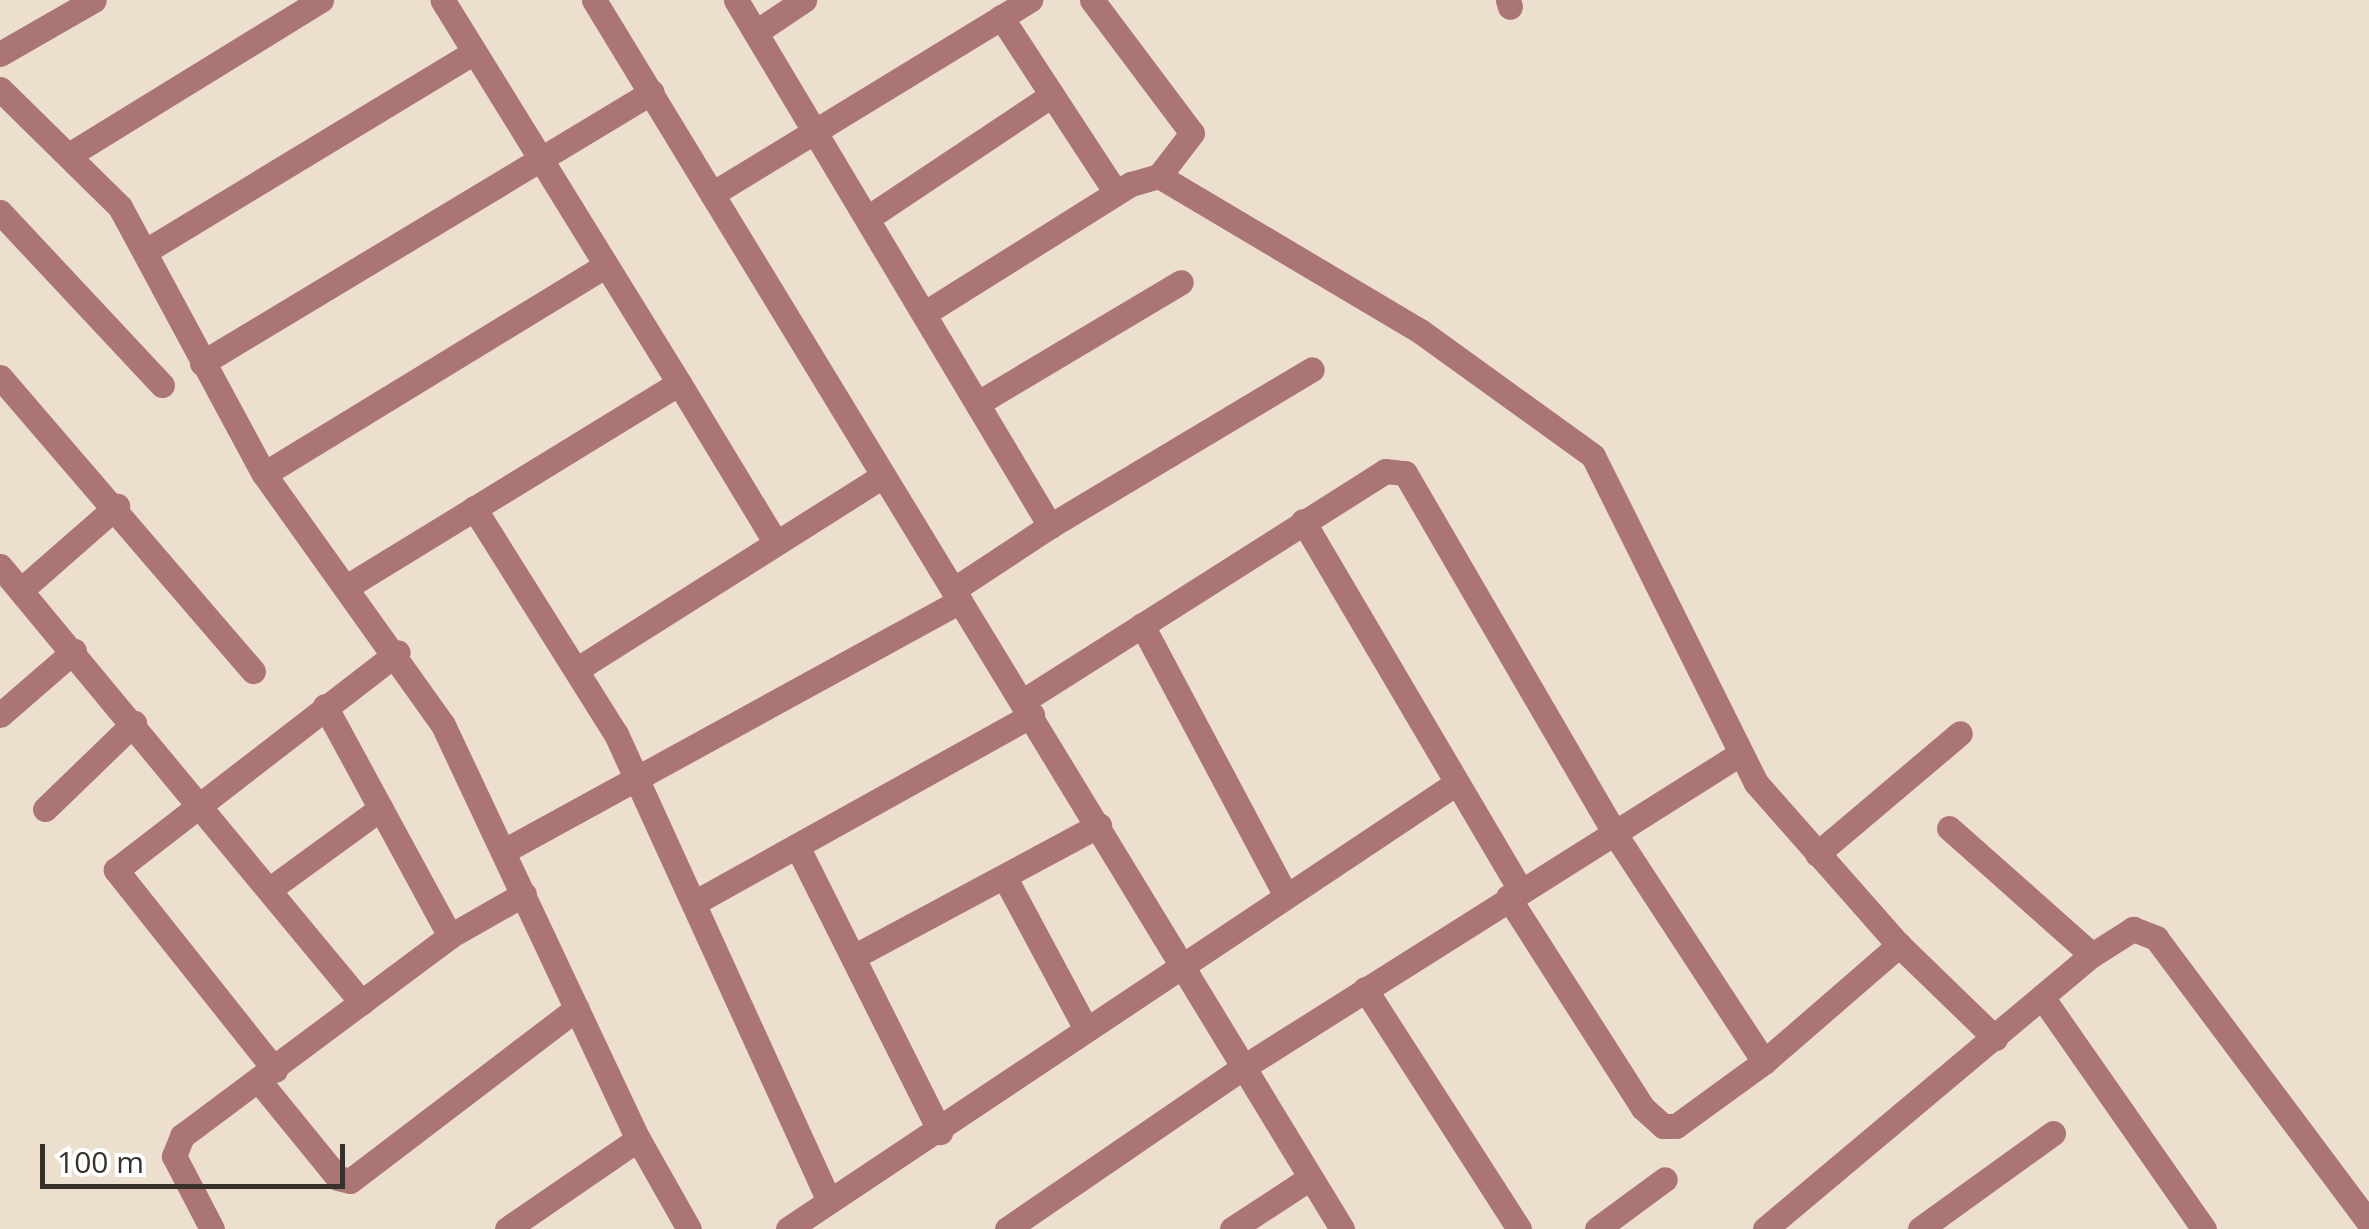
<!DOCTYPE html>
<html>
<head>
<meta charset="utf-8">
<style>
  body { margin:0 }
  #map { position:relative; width:2369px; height:1229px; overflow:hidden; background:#ecdfce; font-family:"Open Sans",sans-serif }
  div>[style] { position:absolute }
  .minor>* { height:25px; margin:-12.5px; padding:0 12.5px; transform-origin:12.5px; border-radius:12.5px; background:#ac7575 }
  span { translate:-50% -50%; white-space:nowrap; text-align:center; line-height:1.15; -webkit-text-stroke:8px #fff; paint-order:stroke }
  .scale { position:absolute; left:40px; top:1144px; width:305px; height:45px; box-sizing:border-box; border:5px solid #36312b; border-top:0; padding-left:12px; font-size:30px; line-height:35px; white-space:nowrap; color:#36312b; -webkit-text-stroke:8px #fff; paint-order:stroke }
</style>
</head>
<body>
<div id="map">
  <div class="minor">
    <div style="left:594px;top:0;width:1439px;rotate:58.67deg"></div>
    <div style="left:736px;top:0;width:613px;rotate:59.16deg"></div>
    <div style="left:1050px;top:526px;width:116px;rotate:146.6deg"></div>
    <div style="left:1092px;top:0;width:166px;rotate:53.1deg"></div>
    <div style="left:1192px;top:133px;width:54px;rotate:127.5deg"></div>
    <div style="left:1508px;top:0;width:7px;rotate:74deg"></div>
    <div style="left:1001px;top:17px;width:210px;rotate:56.8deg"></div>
    <div style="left:756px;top:32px;width:58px;rotate:-33.7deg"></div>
    <div style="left:0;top:54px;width:108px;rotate:-29.9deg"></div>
    <div style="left:0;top:89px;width:168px;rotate:44.5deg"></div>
    <div style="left:120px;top:207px;width:303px;rotate:61.7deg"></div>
    <div style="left:264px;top:474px;width:308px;rotate:54.5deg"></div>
    <div style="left:443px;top:725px;width:458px;rotate:64.8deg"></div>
    <div style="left:638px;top:1139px;width:103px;rotate:60.5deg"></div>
    <div style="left:69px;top:155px;width:296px;rotate:-31.6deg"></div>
    <div style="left:712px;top:194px;width:373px;rotate:-31.4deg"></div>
    <div style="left:0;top:212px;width:237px;rotate:46.9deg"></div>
    <div style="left:869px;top:217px;width:220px;rotate:-33.7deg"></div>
    <div style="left:149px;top:249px;width:379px;rotate:-31.2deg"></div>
    <div style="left:925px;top:313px;width:243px;rotate:-32.1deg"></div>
    <div style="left:1131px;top:184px;width:29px;rotate:-16deg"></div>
    <div style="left:1159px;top:176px;width:304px;rotate:30.7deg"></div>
    <div style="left:1420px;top:331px;width:213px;rotate:35.8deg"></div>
    <div style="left:1593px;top:456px;width:365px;rotate:63.5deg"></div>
    <div style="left:1756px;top:783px;width:216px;rotate:48.6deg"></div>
    <div style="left:1899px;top:945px;width:134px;rotate:44.1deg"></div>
    <div style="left:202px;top:363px;width:525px;rotate:-31.06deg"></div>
    <div style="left:0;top:377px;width:388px;rotate:49.3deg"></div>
    <div style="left:679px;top:383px;width:187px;rotate:58.8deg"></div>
    <div style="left:978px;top:403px;width:236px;rotate:-30.8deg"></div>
    <div style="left:264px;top:474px;width:399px;rotate:-31.4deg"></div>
    <div style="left:474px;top:508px;width:267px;rotate:57.9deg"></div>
    <div style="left:616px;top:734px;width:513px;rotate:65.48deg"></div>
    <div style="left:1303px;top:521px;width:427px;rotate:59.5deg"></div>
    <div style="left:1050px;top:526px;width:305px;rotate:-30.9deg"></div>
    <div style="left:0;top:566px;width:567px;rotate:50.36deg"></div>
    <div style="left:348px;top:586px;width:388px;rotate:-31.5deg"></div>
    <div style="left:679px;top:383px;width:450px;rotate:-121.7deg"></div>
    <div style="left:21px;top:590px;width:128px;rotate:-41.2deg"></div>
    <div style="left:1142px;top:625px;width:307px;rotate:62deg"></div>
    <div style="left:579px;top:668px;width:356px;rotate:-32.3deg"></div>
    <div style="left:1023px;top:701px;width:429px;rotate:-32.4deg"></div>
    <div style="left:1385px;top:471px;width:20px;rotate:6deg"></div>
    <div style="left:1405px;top:473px;width:414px;rotate:59.8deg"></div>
    <div style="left:1613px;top:831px;width:276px;rotate:56.8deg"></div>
    <div style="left:325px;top:706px;width:262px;rotate:61.5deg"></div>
    <div style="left:0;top:715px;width:98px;rotate:-40.9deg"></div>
    <div style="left:45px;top:809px;width:124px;rotate:-44deg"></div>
    <div style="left:1949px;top:828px;width:191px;rotate:41.6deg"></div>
    <div style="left:797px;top:846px;width:320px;rotate:63.4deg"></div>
    <div style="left:504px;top:851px;width:520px;rotate:-28.73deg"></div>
    <div style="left:1817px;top:854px;width:187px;rotate:-40.2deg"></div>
    <div style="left:1005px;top:878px;width:171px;rotate:61.8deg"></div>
    <div style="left:270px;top:889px;width:137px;rotate:-36.1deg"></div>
    <div style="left:1508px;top:897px;width:250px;rotate:57.4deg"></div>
    <div style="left:1643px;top:1108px;width:27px;rotate:42deg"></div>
    <div style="left:1663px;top:1126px;width:13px"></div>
    <div style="left:1676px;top:1126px;width:109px;rotate:-36deg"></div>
    <div style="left:1764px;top:1062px;width:179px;rotate:-40.9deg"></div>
    <div style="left:694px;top:903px;width:387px;rotate:-29.1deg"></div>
    <div style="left:855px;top:956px;width:277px;rotate:-28.2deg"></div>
    <div style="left:1365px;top:989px;width:285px;rotate:57.3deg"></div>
    <div style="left:2042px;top:997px;width:283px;rotate:55.1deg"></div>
    <div style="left:275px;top:1070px;width:256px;rotate:-128.5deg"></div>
    <div style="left:116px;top:870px;width:356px;rotate:-37.7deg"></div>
    <div style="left:259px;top:1081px;width:125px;rotate:50.8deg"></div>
    <div style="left:338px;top:1178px;width:12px;rotate:14deg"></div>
    <div style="left:350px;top:1181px;width:285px;rotate:-37.3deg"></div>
    <div style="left:212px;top:1229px;width:82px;rotate:-117.5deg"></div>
    <div style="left:174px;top:1156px;width:22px;rotate:-68deg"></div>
    <div style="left:182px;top:1136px;width:334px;rotate:-36.7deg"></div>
    <div style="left:450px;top:936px;width:85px;rotate:-29.6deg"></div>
    <div style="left:507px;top:1229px;width:159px;rotate:-34.5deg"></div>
    <div style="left:788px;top:1229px;width:802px;rotate:-33.71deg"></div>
    <div style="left:1007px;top:1229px;width:285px;rotate:-34.4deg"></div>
    <div style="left:1242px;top:1068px;width:587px;rotate:-32.25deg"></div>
    <div style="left:1232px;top:1229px;width:93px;rotate:-33.2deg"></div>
    <div style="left:1597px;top:1229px;width:84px;rotate:-36.3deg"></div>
    <div style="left:1765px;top:1229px;width:427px;rotate:-40deg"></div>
    <div style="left:2092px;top:955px;width:49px;rotate:-32.4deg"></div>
    <div style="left:2133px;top:929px;width:25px;rotate:21deg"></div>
    <div style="left:2156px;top:938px;width:356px;rotate:53.2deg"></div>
    <div style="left:1920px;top:1229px;width:164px;rotate:-35.8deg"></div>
  </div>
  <div class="scale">100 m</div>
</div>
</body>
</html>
